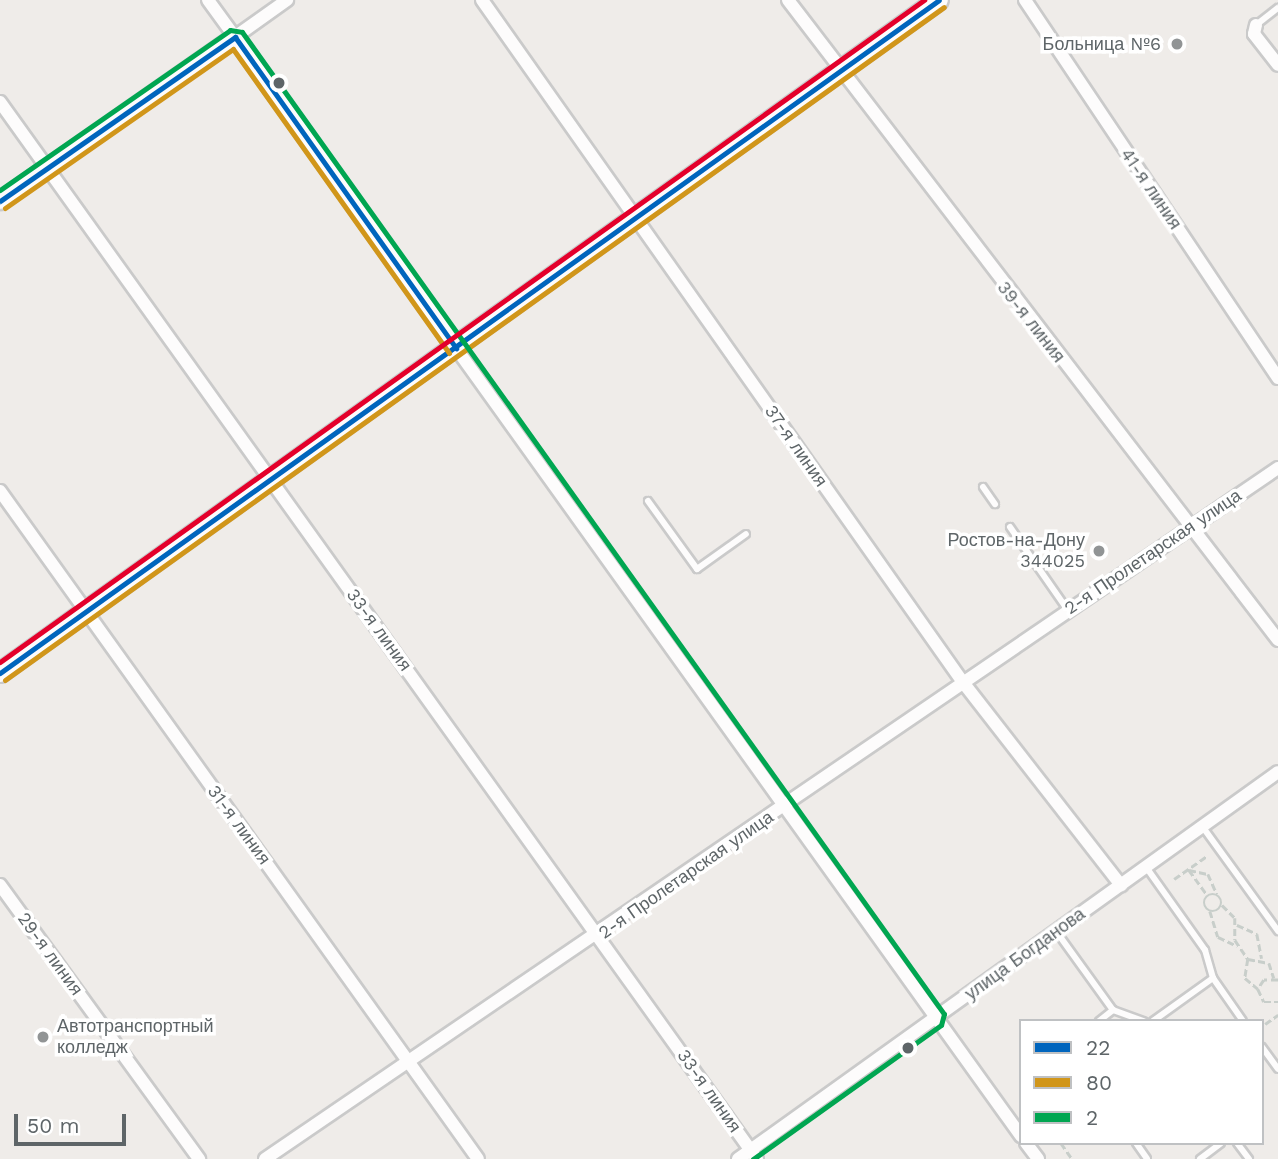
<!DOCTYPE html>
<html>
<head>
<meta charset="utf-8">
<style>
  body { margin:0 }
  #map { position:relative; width:1278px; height:1159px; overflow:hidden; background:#efece9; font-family:"Work Sans",sans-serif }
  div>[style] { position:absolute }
  .path>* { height:2.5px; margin-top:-1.25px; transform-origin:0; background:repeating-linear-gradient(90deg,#c8ceca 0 7px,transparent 0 10.5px) }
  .path>.ring { margin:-1.25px; padding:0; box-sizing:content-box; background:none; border:2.5px solid #c8ceca; border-radius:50% }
  .roads { filter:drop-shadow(2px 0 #cacaca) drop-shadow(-2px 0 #cacaca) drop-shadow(0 2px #cacaca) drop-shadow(0 -2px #cacaca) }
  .service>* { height:6px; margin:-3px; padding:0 3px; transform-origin:3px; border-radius:3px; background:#fdfcfc }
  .minor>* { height:12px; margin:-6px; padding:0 6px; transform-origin:6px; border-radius:6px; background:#fdfcfc }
  .tertiary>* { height:16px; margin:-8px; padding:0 8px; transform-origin:8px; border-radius:8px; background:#fdfcfc }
  .secondary>* { height:18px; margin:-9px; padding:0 9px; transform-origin:9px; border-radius:9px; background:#fdfcfc }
  .bus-1>* { height:5px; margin:-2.5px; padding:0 2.5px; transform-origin:2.5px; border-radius:2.5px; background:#0065bd }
  .bus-2>* { height:5px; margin:-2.5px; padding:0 2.5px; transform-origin:2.5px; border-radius:2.5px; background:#d1961a }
  .bus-3>* { height:5px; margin:-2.5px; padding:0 2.5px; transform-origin:2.5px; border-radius:2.5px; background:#00a651 }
  .bus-4>* { height:5px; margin:-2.5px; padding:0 2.5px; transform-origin:2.5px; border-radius:2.5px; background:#e4002b }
  .dots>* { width:19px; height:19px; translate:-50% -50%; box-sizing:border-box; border:4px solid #fff; border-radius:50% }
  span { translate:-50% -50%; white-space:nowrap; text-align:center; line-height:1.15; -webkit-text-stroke:7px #fff; paint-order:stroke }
  .poi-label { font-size:18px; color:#5e6568 }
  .right { translate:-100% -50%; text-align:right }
  .left { translate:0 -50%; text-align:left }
  .street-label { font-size:18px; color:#5e6568 }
  .legend { position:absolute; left:1019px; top:1019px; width:245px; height:126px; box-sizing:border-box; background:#fff; border:2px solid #bfc1c3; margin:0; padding:9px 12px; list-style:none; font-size:21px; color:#5e6568 }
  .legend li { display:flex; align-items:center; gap:14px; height:35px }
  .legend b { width:35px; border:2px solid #bfc1c3 }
  .scale { position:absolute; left:14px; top:1114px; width:112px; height:32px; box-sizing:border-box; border:4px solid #5e6568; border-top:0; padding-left:9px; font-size:21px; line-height:24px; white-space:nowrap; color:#5e6568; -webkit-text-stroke:5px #fff; paint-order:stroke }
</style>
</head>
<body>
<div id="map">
  <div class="path">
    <div style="left:1189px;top:870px;width:19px;rotate:12deg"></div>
    <div style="left:1208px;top:874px;width:22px;rotate:66deg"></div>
    <div style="left:1189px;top:870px;width:31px;rotate:54deg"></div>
    <div style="left:1174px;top:879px;width:40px;rotate:-34.9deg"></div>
    <div class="ring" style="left:1204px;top:894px;width:15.5px;height:15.5px"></div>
    <div style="left:1222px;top:905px;width:18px;rotate:45deg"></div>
    <div style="left:1235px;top:918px;width:22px;rotate:90deg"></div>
    <div style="left:1235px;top:940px;width:23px;rotate:56deg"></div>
    <div style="left:1248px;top:959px;width:21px;rotate:11deg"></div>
    <div style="left:1269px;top:963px;width:16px;rotate:72deg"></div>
    <div style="left:1210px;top:911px;width:27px;rotate:73deg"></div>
    <div style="left:1218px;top:937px;width:21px;rotate:25deg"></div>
    <div style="left:1237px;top:925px;width:22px;rotate:24deg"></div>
    <div style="left:1257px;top:934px;width:25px;rotate:79deg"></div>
    <div style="left:1248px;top:959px;width:19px;rotate:99deg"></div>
    <div style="left:1245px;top:978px;width:17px;rotate:40deg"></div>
    <div style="left:1278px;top:980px;width:14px;rotate:180deg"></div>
    <div style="left:1264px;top:980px;width:11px;rotate:124deg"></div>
    <div style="left:1258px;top:989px;width:14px;rotate:65deg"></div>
    <div style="left:1264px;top:1002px;width:14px"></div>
    <div style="left:1265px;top:1024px;width:16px;rotate:-35deg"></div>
    <div style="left:1061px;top:1143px;width:19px;rotate:55deg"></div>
  </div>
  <div class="roads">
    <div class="service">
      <div style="left:1256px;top:25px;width:28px;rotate:-38deg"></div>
      <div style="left:983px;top:487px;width:21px;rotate:55deg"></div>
      <div style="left:648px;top:501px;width:84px;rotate:54.2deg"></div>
      <div style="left:697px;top:569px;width:60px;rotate:-35.5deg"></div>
      <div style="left:1010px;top:527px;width:100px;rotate:55.2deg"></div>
      <div style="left:1202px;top:826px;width:130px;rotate:54.1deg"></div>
      <div style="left:1146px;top:867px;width:102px;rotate:54.6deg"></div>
      <div style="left:1205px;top:950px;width:29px;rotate:74deg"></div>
      <div style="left:1213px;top:978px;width:52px;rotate:55.1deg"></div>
      <div style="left:1056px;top:931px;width:97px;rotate:54.2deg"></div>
      <div style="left:1113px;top:1010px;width:33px;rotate:20deg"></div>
      <div style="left:1099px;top:1021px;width:18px;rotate:-38deg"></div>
      <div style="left:1153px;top:1021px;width:74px;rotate:-35.6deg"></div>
      <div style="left:1262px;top:1047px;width:27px;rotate:54deg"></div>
      <div style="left:1136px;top:1143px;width:19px;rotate:55deg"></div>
      <div style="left:1237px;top:1143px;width:20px;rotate:53deg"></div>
      <div style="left:1200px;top:1159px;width:26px;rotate:-37deg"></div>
    </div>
    <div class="minor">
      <div style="left:208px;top:0;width:46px;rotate:53.9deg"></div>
      <div style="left:235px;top:37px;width:64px;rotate:-35.4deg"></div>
      <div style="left:482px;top:0;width:833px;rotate:54.82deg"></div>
      <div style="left:962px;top:681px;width:259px;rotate:52.1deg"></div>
      <div style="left:788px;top:0;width:806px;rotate:52.56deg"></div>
      <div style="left:1025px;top:0;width:455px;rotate:56.2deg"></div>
      <div style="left:1256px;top:25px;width:9px;rotate:103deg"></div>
      <div style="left:1254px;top:34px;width:39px;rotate:52deg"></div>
      <div style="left:0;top:102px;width:1300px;rotate:54.39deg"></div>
      <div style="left:456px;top:348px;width:970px;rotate:54.36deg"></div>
      <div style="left:0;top:491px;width:821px;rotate:54.41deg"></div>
      <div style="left:0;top:885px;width:339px;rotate:54deg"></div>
      <div style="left:1026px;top:1143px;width:20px;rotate:53deg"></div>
      <div style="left:265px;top:1159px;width:1226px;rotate:-34.3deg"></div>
      <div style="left:738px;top:1159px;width:664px;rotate:-35.63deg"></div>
    </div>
    <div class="tertiary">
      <div style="left:0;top:201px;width:287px;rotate:-34.9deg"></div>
      <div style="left:235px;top:37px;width:382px;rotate:54.6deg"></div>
    </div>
    <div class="secondary">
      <div style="left:0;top:673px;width:1155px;rotate:-35.63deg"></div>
    </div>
  </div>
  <div class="bus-1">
    <div style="left:0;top:201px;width:287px;rotate:-34.9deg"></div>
    <div style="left:235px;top:37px;width:382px;rotate:54.6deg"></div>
    <div style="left:0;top:673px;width:1155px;rotate:-35.63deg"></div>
  </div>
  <div class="bus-2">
    <div style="left:5px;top:208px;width:278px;rotate:-34.9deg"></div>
    <div style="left:233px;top:49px;width:373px;rotate:54.6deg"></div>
    <div style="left:5px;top:680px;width:1155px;rotate:-35.63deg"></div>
  </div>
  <div class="bus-3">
    <div style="left:0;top:190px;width:280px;rotate:-34.8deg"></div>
    <div style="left:230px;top:30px;width:12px;rotate:9deg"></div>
    <div style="left:242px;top:32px;width:1207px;rotate:54.44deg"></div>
    <div style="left:944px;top:1014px;width:11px;rotate:105deg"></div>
    <div style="left:941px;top:1025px;width:231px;rotate:144.5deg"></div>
  </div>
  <div class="bus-4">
    <div style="left:0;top:662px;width:1137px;rotate:-35.62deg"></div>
  </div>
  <div class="dots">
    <div style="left:1177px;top:44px;background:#919495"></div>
    <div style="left:279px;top:83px;background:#5e6568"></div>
    <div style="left:1099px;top:551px;background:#919495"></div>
    <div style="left:43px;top:1037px;background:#919495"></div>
    <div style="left:908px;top:1048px;background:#5e6568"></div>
  </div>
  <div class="poi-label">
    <span class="right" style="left:1161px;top:44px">Больница №6</span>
    <span class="right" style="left:1085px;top:551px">Ростов-на-Дону<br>344025</span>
    <span class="left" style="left:57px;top:1037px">Автотранспортный<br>колледж</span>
  </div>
  <div class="street-label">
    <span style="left:1151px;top:189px;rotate:56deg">41-я линия</span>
    <span style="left:1031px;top:322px;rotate:52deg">39-я линия</span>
    <span style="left:796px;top:446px;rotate:55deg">37-я линия</span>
    <span style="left:1153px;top:552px;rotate:-34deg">2-я Пролетарская улица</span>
    <span style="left:379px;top:630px;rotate:54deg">33-я линия</span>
    <span style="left:239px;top:825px;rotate:54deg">31-я линия</span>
    <span style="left:686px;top:875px;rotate:-35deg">2-я Пролетарская улица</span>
    <span style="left:50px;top:954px;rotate:54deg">29-я линия</span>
    <span style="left:1025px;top:954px;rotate:-36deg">улица Богданова</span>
    <span style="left:709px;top:1091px;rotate:55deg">33-я линия</span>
  </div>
  <ul class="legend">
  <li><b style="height:9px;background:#0065bd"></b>22</li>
  <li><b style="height:9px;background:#d1961a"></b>80</li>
  <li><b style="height:9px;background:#00a651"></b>2</li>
  </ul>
  <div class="scale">50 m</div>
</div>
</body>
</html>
